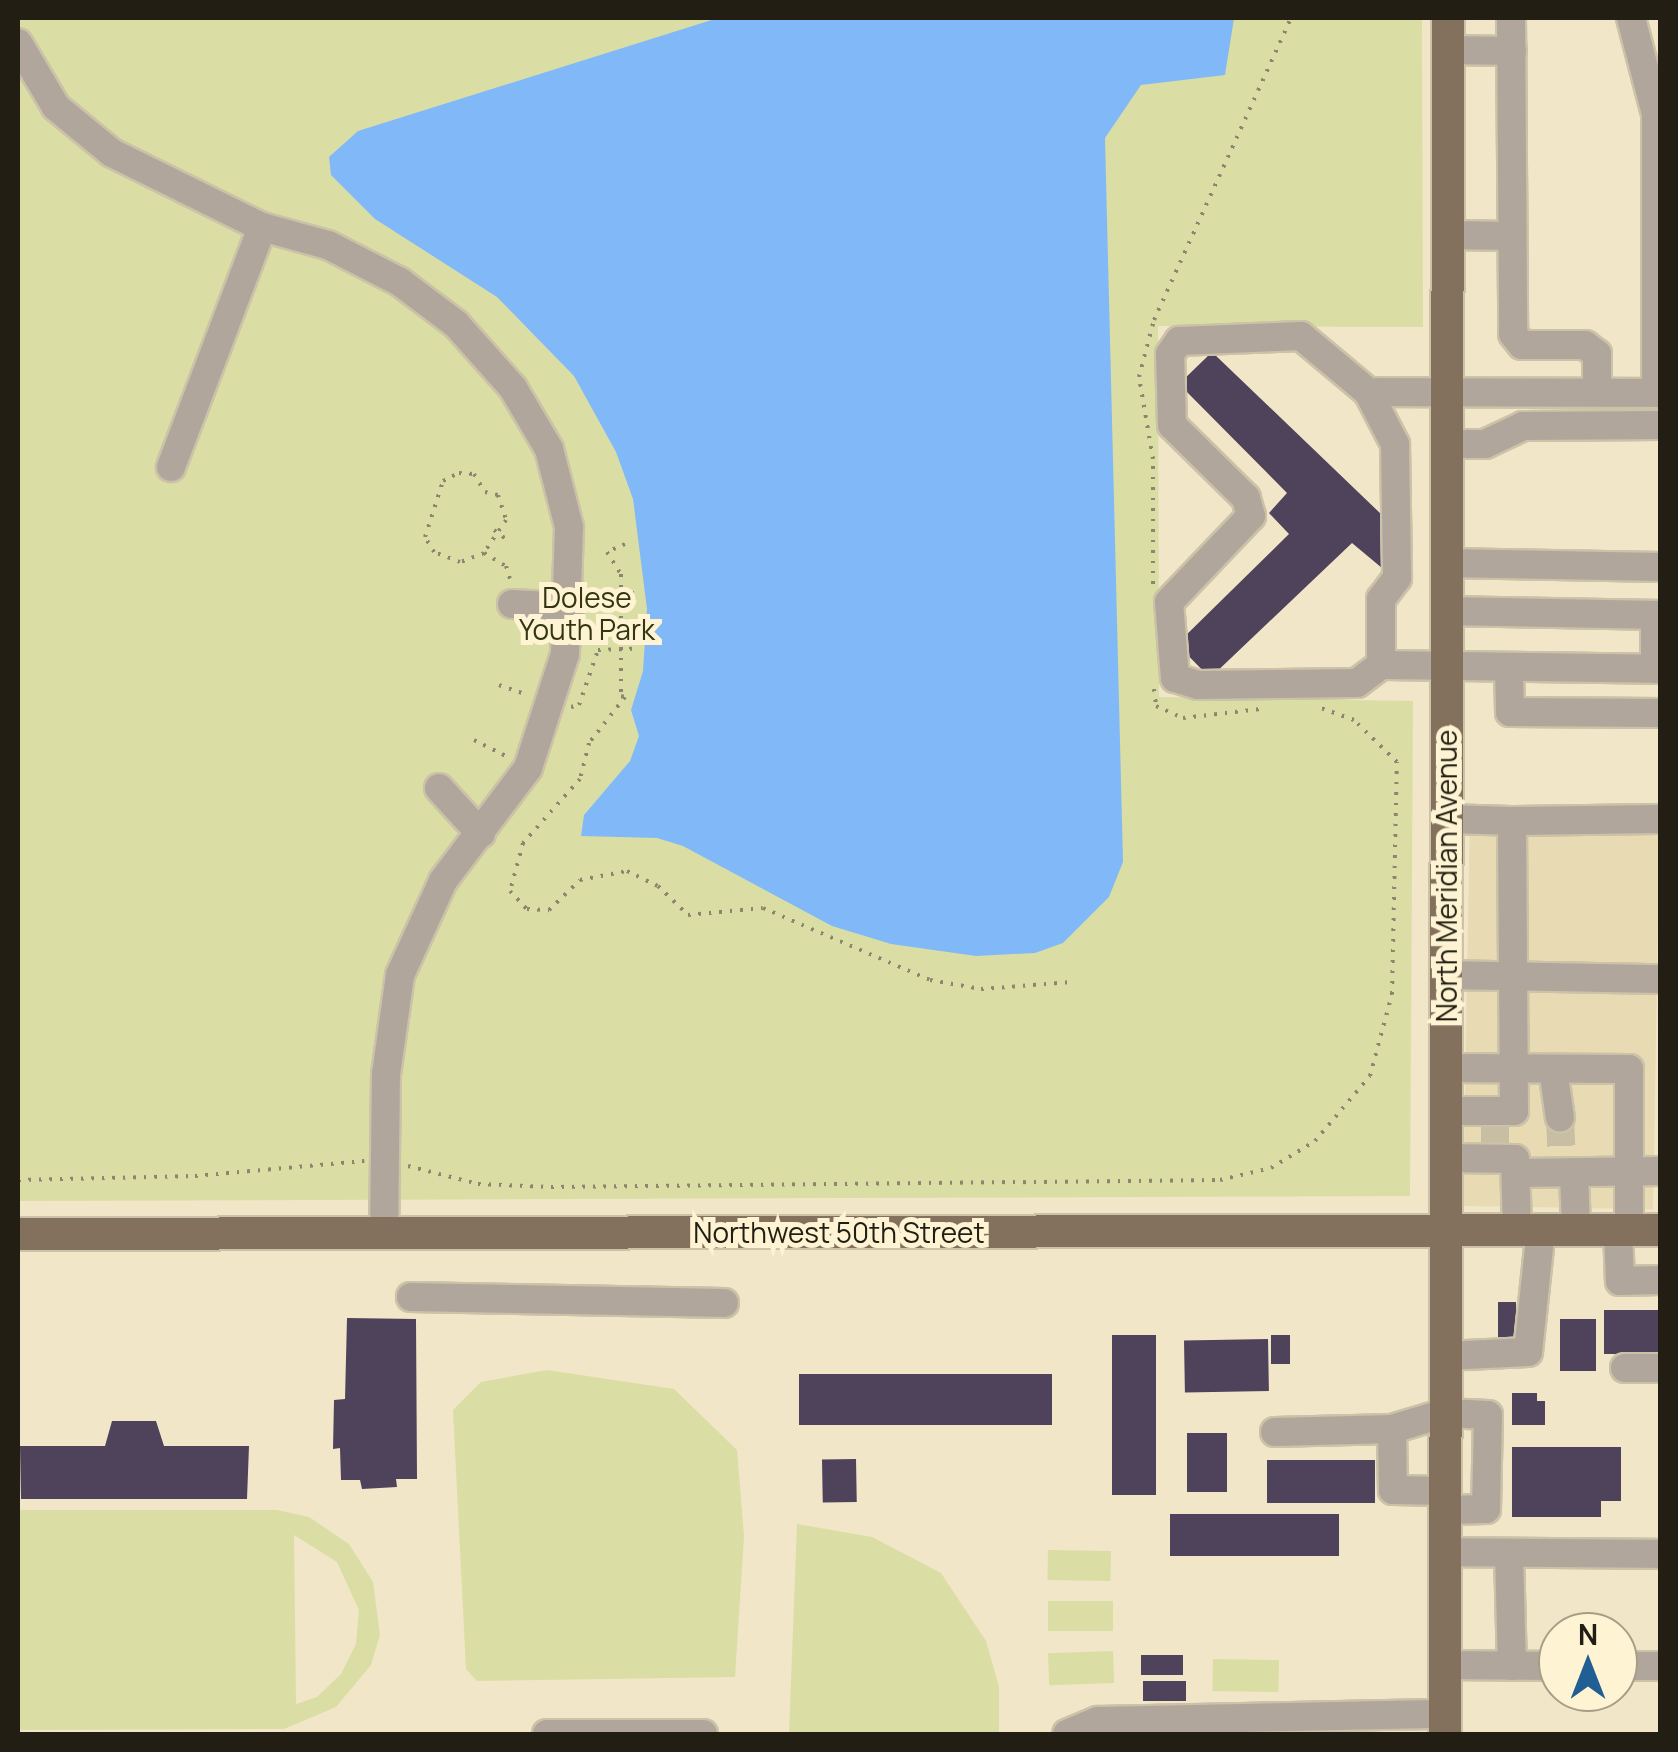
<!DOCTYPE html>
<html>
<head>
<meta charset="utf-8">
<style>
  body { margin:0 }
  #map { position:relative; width:1678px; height:1752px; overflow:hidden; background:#f1e6c7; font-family:Manrope,sans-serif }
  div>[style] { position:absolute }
  .built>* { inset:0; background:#e8dbb4; transform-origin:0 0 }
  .green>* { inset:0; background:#dadea4; transform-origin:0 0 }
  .water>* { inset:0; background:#81b9f8 }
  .building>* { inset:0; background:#4f425b; transform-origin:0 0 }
  .minor-tunnel>* { height:28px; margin-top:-14px; transform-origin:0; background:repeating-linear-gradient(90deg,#c8bea3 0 28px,transparent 0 42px) }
  .path>* { height:4px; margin-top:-2px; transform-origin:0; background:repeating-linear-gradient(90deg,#8c8570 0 2.5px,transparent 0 10.5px) }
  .roads { filter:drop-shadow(2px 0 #ccc2a7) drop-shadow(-2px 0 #ccc2a7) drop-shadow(0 2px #ccc2a7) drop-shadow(0 -2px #ccc2a7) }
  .minor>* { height:28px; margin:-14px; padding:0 14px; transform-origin:14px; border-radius:14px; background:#b1a69c }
  .major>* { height:32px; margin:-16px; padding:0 16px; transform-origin:16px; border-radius:16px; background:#83715d }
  span { translate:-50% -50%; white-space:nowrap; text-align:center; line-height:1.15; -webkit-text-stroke:10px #fef4d4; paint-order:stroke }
  .park-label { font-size:28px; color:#343511 }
  .street-label { font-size:28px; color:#221e13 }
  .frame { position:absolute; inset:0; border:20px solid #221e13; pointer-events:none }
  .north { position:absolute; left:1538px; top:1612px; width:100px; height:100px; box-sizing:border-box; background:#fef4d4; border:2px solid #a69e87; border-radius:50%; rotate:0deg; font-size:28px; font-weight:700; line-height:40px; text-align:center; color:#221e13 }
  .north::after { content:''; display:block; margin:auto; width:35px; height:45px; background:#205e94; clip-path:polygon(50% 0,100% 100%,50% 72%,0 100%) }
</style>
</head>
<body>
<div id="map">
  <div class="built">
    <div style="left:1470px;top:807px;width:190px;height:399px;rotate:1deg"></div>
  </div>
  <div class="green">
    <div style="clip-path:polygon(18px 18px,1422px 18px,1423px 327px,1158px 326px,1159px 697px,1413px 701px,1410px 1196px,18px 1201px)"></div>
    <div style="clip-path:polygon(547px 1370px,674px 1389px,737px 1450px,744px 1536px,735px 1677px,477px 1681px,466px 1669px,453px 1410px,481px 1382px)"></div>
    <div style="clip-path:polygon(evenodd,18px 1510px,277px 1510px,309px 1517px,349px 1544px,373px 1582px,380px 1635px,371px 1665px,336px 1707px,284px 1729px,18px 1730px,18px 1510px,294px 1535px,337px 1562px,359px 1610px,356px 1644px,341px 1674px,317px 1697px,296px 1704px,294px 1535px)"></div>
    <div style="clip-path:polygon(797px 1524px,872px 1537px,941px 1573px,986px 1641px,999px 1687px,999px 1734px,789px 1734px)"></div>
    <div style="left:1048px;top:1550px;width:63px;height:30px;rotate:1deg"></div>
    <div style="left:1048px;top:1601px;width:65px;height:30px"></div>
    <div style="left:1113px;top:1651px;width:32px;height:65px;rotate:88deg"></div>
    <div style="left:1213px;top:1659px;width:66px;height:32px;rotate:1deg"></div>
  </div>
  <div class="water">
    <div style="clip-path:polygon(718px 18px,1234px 18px,1225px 75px,1141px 85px,1105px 138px,1123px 862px,1109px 897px,1063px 943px,1035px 953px,976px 956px,891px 944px,832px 926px,683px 846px,657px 838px,581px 836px,584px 815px,630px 761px,639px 736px,631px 710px,643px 671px,647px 609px,633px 499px,616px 452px,574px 376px,497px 297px,375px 219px,331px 175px,329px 157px,358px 131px)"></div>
  </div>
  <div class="building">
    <div style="clip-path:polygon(1212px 352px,1382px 515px,1388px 573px,1352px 543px,1210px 678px,1177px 644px,1289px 534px,1269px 513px,1287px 493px,1179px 384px)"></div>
    <div style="left:1498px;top:1302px;width:18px;height:45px"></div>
    <div style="left:1660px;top:1310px;width:44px;height:56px;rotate:90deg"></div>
    <div style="clip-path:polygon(347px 1318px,416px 1319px,417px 1479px,396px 1479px,397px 1487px,362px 1489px,360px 1480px,341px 1480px,340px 1448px,333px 1449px,334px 1400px,345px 1399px)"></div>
    <div style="left:1596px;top:1319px;width:52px;height:36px;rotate:90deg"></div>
    <div style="left:1112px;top:1335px;width:44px;height:160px"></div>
    <div style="left:1271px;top:1335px;width:19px;height:29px"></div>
    <div style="left:1268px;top:1339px;width:52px;height:84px;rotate:89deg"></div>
    <div style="left:799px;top:1374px;width:253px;height:51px"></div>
    <div style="clip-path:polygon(1512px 1393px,1537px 1393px,1537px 1401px,1545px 1401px,1545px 1425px,1512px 1425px)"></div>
    <div style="clip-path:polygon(112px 1421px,156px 1421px,164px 1446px,249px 1446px,247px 1499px,21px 1499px,20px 1446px,105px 1446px)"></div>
    <div style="left:1187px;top:1433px;width:40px;height:59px"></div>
    <div style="clip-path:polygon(1512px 1447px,1621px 1447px,1621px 1501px,1601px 1501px,1601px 1517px,1512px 1517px)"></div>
    <div style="left:856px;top:1459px;width:43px;height:34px;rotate:89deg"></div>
    <div style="left:1267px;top:1460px;width:108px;height:43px"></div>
    <div style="left:1170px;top:1514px;width:169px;height:42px"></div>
    <div style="left:1141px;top:1655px;width:42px;height:20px"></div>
    <div style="left:1143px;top:1681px;width:43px;height:20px"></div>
  </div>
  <div class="minor-tunnel">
    <div style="left:1560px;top:1118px;width:45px;rotate:87.5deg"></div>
    <div style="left:1495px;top:1123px;width:21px;rotate:90deg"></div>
  </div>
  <div class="path">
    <div style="left:459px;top:473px;width:15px;rotate:4deg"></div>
    <div style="left:474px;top:474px;width:21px;rotate:59deg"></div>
    <div style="left:485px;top:492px;width:13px;rotate:13deg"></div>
    <div style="left:498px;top:495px;width:26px;rotate:72deg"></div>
    <div style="left:506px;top:520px;width:40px;rotate:124deg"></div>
    <div style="left:484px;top:553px;width:26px;rotate:159deg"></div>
    <div style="left:460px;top:562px;width:28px;rotate:-159deg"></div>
    <div style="left:434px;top:552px;width:17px;rotate:-121deg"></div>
    <div style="left:425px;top:537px;width:59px;rotate:-72.2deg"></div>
    <div style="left:443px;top:481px;width:18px;rotate:-27deg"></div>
    <div style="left:494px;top:530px;width:15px;rotate:37deg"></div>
    <div style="left:625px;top:544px;width:20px;rotate:156deg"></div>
    <div style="left:607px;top:552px;width:26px;rotate:58deg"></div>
    <div style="left:621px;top:574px;width:122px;rotate:90deg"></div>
    <div style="left:621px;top:696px;width:10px;rotate:17deg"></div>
    <div style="left:484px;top:553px;width:26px;rotate:31deg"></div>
    <div style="left:506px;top:566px;width:17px;rotate:73deg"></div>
    <div style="left:1153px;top:584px;width:125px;rotate:-90deg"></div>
    <div style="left:1153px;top:459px;width:83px;rotate:-99.7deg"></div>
    <div style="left:1139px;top:377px;width:59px;rotate:-75.3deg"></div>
    <div style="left:1154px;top:320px;width:332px;rotate:-65.6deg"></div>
    <div style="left:623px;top:593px;width:11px"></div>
    <div style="left:499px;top:685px;width:31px;rotate:19deg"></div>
    <div style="left:1154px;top:689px;width:17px;rotate:83deg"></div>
    <div style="left:1156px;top:706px;width:30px;rotate:24deg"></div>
    <div style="left:1183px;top:718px;width:78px;rotate:-6.7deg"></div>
    <div style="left:625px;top:697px;width:58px;rotate:128deg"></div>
    <div style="left:589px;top:743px;width:37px;rotate:104deg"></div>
    <div style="left:580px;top:779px;width:86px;rotate:131.7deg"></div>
    <div style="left:523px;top:843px;width:50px;rotate:105.2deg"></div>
    <div style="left:510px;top:891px;width:25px;rotate:47deg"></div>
    <div style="left:527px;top:909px;width:22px;rotate:3deg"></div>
    <div style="left:549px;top:910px;width:43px;rotate:-44.1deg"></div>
    <div style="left:580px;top:880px;width:48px;rotate:-10.8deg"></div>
    <div style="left:627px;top:871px;width:34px;rotate:26deg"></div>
    <div style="left:658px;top:886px;width:42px;rotate:44deg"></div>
    <div style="left:688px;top:915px;width:75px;rotate:-5.3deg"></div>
    <div style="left:763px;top:908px;width:182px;rotate:23.3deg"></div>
    <div style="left:930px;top:980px;width:52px;rotate:10deg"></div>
    <div style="left:981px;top:989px;width:91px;rotate:-4.4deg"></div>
    <div style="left:571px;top:707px;width:8px;rotate:-14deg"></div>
    <div style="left:579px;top:705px;width:58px;rotate:-70.9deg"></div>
    <div style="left:598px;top:650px;width:36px;rotate:-2deg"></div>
    <div style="left:474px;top:740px;width:40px;rotate:26.6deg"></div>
    <div style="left:408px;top:1166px;width:72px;rotate:14.4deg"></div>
    <div style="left:478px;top:1184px;width:73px;rotate:2.4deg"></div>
    <div style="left:551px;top:1187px;width:669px;rotate:-0.6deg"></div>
    <div style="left:1220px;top:1180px;width:52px;rotate:-13.2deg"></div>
    <div style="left:1271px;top:1168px;width:52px;rotate:-31.5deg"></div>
    <div style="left:1315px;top:1141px;width:85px;rotate:-49.8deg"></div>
    <div style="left:1370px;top:1076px;width:85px;rotate:-75deg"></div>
    <div style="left:1392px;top:994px;width:232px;rotate:-88.8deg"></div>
    <div style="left:1397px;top:762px;width:60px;rotate:-135.7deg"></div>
    <div style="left:1354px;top:720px;width:37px;rotate:-160deg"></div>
    <div style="left:18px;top:1180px;width:177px;rotate:-1.3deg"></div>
    <div style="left:195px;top:1176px;width:170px;rotate:-5.1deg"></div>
  </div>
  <div class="roads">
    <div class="minor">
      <div style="left:1511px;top:18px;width:316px;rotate:89.6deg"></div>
      <div style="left:1513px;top:334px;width:14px;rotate:51deg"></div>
      <div style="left:1522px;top:345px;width:63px"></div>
      <div style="left:1585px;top:345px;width:15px;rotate:37deg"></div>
      <div style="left:1597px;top:354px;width:38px;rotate:90deg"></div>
      <div style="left:1631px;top:18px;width:99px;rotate:75.4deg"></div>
      <div style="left:1656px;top:114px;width:279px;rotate:90deg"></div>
      <div style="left:18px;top:43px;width:74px;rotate:59.3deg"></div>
      <div style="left:56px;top:107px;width:72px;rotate:39.4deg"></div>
      <div style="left:112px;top:153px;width:167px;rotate:26.3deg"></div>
      <div style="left:262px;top:227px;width:68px;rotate:15.3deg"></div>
      <div style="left:328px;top:245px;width:81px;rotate:27.2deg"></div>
      <div style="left:400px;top:282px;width:70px;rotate:36.9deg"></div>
      <div style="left:456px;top:324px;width:86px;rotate:48.3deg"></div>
      <div style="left:513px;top:388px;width:71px;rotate:59.5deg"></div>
      <div style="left:549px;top:449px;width:81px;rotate:75.6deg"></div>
      <div style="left:569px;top:527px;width:127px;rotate:91.8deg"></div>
      <div style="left:565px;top:654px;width:120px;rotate:108deg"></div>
      <div style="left:528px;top:768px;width:141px;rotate:127deg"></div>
      <div style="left:443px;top:881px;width:103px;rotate:114.6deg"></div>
      <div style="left:400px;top:975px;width:100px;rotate:98deg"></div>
      <div style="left:386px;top:1074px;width:159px;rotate:90.7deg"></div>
      <div style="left:1448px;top:50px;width:64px;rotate:0.9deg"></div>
      <div style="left:1449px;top:235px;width:63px;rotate:0.9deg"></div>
      <div style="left:1368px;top:392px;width:59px;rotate:62.6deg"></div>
      <div style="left:1395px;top:444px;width:134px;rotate:89.1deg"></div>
      <div style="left:1397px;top:578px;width:26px;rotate:127deg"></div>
      <div style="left:1381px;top:599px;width:66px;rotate:90deg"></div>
      <div style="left:1381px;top:665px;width:30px;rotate:143deg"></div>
      <div style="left:1357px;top:683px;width:159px;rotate:179.3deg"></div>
      <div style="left:1198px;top:685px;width:24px;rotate:-163deg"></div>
      <div style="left:1175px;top:678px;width:76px;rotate:-94.5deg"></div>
      <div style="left:1169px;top:602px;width:119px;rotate:-46.4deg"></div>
      <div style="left:1251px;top:516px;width:19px;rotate:-106deg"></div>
      <div style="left:1246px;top:498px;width:104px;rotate:-135.4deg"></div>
      <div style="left:1172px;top:425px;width:71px;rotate:-91.6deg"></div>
      <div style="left:1170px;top:354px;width:16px;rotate:-55deg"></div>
      <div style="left:1179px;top:341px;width:122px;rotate:-2.3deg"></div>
      <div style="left:1301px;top:336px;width:87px;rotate:39.9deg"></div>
      <div style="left:1368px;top:392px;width:292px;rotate:0.2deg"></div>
      <div style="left:1449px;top:444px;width:36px"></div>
      <div style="left:1485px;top:444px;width:42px;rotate:-25.3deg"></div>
      <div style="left:1523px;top:426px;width:137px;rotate:-0.4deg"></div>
      <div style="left:171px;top:467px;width:257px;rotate:-69.2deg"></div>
      <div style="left:1447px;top:563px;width:213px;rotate:1.1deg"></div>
      <div style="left:512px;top:604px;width:59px;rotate:2.9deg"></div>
      <div style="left:1446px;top:611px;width:214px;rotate:1.1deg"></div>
      <div style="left:1655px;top:615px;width:54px;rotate:90deg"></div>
      <div style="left:1381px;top:665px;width:279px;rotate:0.8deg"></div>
      <div style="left:1509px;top:667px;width:45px;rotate:88.7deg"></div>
      <div style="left:1510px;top:712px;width:150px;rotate:0.4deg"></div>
      <div style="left:439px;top:788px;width:62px;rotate:47.6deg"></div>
      <div style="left:1446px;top:819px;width:66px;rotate:1.7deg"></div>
      <div style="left:1446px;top:975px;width:214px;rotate:1.1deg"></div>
      <div style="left:1446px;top:1068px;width:183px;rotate:0.3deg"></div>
      <div style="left:1629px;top:1069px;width:161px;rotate:90deg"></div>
      <div style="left:1553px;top:1069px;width:49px;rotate:81.9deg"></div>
      <div style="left:1447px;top:1111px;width:67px"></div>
      <div style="left:1514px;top:1111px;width:290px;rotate:-90.4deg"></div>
      <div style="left:1512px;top:821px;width:148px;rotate:-0.8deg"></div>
      <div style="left:1447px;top:1158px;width:68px;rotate:0.8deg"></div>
      <div style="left:1515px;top:1159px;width:70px;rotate:88.4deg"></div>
      <div style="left:1516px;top:1173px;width:144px;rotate:-0.8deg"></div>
      <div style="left:1574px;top:1173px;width:57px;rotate:88deg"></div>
      <div style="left:1618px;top:1230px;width:51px;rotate:87.8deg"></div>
      <div style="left:1620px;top:1281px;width:40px;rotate:-1.4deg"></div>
      <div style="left:411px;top:1297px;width:313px;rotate:1.1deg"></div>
      <div style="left:1445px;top:1356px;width:83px;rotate:-2.8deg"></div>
      <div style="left:1528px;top:1352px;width:124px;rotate:-84deg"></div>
      <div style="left:1625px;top:1368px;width:35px"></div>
      <div style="left:1392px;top:1429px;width:61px;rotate:89.1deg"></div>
      <div style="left:1393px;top:1490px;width:52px;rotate:1.1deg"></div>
      <div style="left:1275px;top:1432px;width:117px;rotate:-1.5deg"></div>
      <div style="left:1392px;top:1429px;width:55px;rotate:-16.8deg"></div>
      <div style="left:1445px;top:1413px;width:43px;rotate:2.7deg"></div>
      <div style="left:1488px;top:1415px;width:94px;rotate:91.2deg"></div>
      <div style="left:1486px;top:1509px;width:41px;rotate:178.6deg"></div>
      <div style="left:1445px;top:1552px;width:215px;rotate:0.5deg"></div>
      <div style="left:1509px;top:1553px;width:113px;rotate:88.5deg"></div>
      <div style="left:1445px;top:1665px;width:113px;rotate:0.5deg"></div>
      <div style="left:1618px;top:1666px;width:42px"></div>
      <div style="left:547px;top:1734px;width:156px"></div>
      <div style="left:1067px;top:1734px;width:34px;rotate:-23deg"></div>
      <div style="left:1098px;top:1721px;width:347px;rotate:-1.2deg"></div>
    </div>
    <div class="major">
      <div style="left:18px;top:1234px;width:1642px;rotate:-0.14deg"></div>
      <div style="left:1445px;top:1734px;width:1716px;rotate:-89.9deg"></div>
    </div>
  </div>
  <div class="park-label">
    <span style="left:587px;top:613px">Dolese<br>Youth Park</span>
  </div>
  <div class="street-label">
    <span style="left:1446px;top:876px;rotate:-90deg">North Meridian Avenue</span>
    <span style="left:839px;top:1232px">Northwest 50th Street</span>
  </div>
  <div class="frame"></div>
  <div class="north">N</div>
</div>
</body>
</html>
